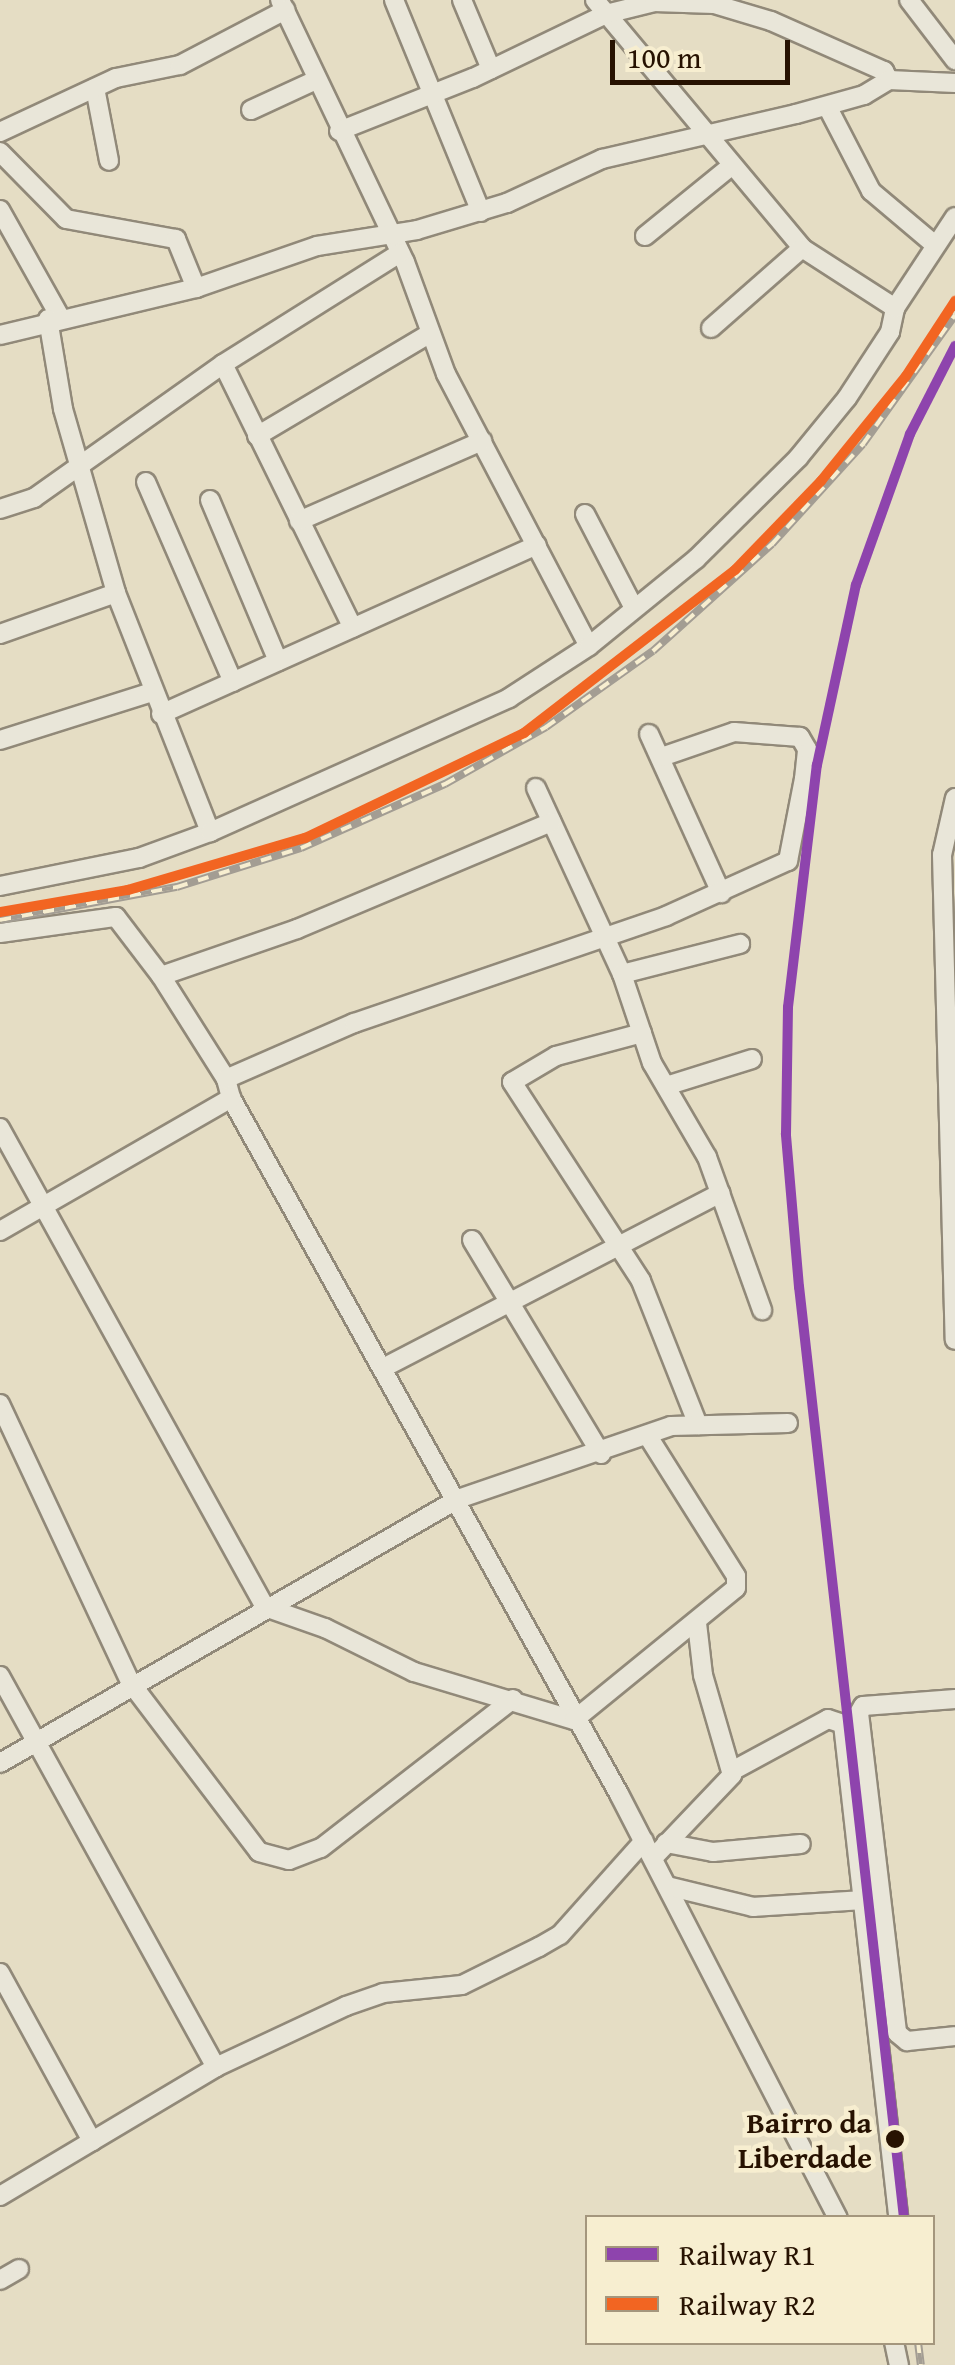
<!DOCTYPE html>
<html>
<head>
<meta charset="utf-8">
<style>
  body { margin:0 }
  #map { position:relative; width:955px; height:2365px; overflow:hidden; background:#e5ddc4; font-family:"Gentium Book Plus",serif }
  div>[style] { position:absolute }
  .roads { filter:drop-shadow(2px 0 #918979) drop-shadow(-2px 0 #918979) drop-shadow(0 2px #918979) drop-shadow(0 -2px #918979) }
  .minor>* { height:18px; margin:-9px; padding:0 9px; transform-origin:9px; border-radius:9px; background:#e9e6d9 }
  .rail>* { height:8px; margin-top:-4px; transform-origin:0; background:repeating-linear-gradient(90deg,#f7eed0 0 11px,#a39d93 0 22px); box-sizing:border-box; border-block:2px solid #a39d93 }
  .rail-1>* { height:10px; margin:-5px; padding:0 5px; transform-origin:5px; border-radius:5px; background:#8e44ad }
  .rail-2>* { height:10px; margin:-5px; padding:0 5px; transform-origin:5px; border-radius:5px; background:#f26522 }
  .dots>* { width:28px; height:28px; translate:-50% -50%; box-sizing:border-box; border:5px solid #f7eed0; border-radius:50% }
  span { translate:-50% -50%; white-space:nowrap; text-align:center; line-height:1.15; -webkit-text-stroke:9px #f7eed0; paint-order:stroke }
  .stop-label { font-size:30px; color:#271201; font-weight:700 }
  .right { translate:-100% -50%; text-align:right }
  .legend { position:absolute; left:585px; top:2215px; width:350px; height:130px; box-sizing:border-box; background:#f7eed0; border:2px solid #a4967d; margin:0; padding:12px 18px; list-style:none; font-size:30px; color:#271201 }
  .legend li { display:flex; align-items:center; gap:20px; height:50px }
  .legend b { width:50px; border:2px solid #a4967d }
  .scale { position:absolute; left:610px; top:40px; width:180px; height:45px; box-sizing:border-box; border:5px solid #271201; border-top:0; padding-left:12px; font-size:30px; line-height:35px; white-space:nowrap; color:#271201; -webkit-text-stroke:8px #f7eed0; paint-order:stroke }
</style>
</head>
<body>
<div id="map">
  <div class="roads">
    <div class="minor">
      <div style="left:280px;top:0;width:290px;rotate:64.5deg"></div>
      <div style="left:405px;top:262px;width:119px;rotate:69.9deg"></div>
      <div style="left:446px;top:374px;width:307px;rotate:62.3deg"></div>
      <div style="left:394px;top:0;width:229px;rotate:67.7deg"></div>
      <div style="left:462px;top:0;width:75px;rotate:67.2deg"></div>
      <div style="left:595px;top:0;width:323px;rotate:50.1deg"></div>
      <div style="left:802px;top:248px;width:111px;rotate:32.8deg"></div>
      <div style="left:909px;top:0;width:76px;rotate:52.5deg"></div>
      <div style="left:95px;top:88px;width:74px;rotate:79.1deg"></div>
      <div style="left:827px;top:106px;width:96px;rotate:62.6deg"></div>
      <div style="left:871px;top:191px;width:84px;rotate:40.2deg"></div>
      <div style="left:251px;top:110px;width:72px;rotate:-24.8deg"></div>
      <div style="left:339px;top:131px;width:144px;rotate:-21.6deg"></div>
      <div style="left:473px;top:78px;width:148px;rotate:-25.7deg"></div>
      <div style="left:606px;top:14px;width:49px;rotate:-14deg"></div>
      <div style="left:654px;top:2px;width:60px;rotate:1.9deg"></div>
      <div style="left:714px;top:4px;width:59px;rotate:16.6deg"></div>
      <div style="left:771px;top:21px;width:124px;rotate:23.9deg"></div>
      <div style="left:884px;top:71px;width:10px;rotate:61deg"></div>
      <div style="left:0;top:132px;width:128px;rotate:-25deg"></div>
      <div style="left:116px;top:78px;width:65px;rotate:-11.5deg"></div>
      <div style="left:180px;top:65px;width:119px;rotate:-27.6deg"></div>
      <div style="left:0;top:152px;width:94px;rotate:45.4deg"></div>
      <div style="left:66px;top:219px;width:112px;rotate:10.3deg"></div>
      <div style="left:176px;top:239px;width:53px;rotate:67.8deg"></div>
      <div style="left:0;top:210px;width:123px;rotate:60.7deg"></div>
      <div style="left:645px;top:236px;width:109px;rotate:-39.1deg"></div>
      <div style="left:48px;top:319px;width:91px;rotate:80.5deg"></div>
      <div style="left:63px;top:409px;width:191px;rotate:73.9deg"></div>
      <div style="left:116px;top:593px;width:257px;rotate:68.5deg"></div>
      <div style="left:711px;top:328px;width:121px;rotate:-41.3deg"></div>
      <div style="left:0;top:335px;width:202px;rotate:-13.5deg"></div>
      <div style="left:196px;top:288px;width:128px;rotate:-19.1deg"></div>
      <div style="left:317px;top:246px;width:101px;rotate:-9.1deg"></div>
      <div style="left:417px;top:230px;width:94px;rotate:-16.7deg"></div>
      <div style="left:507px;top:203px;width:105px;rotate:-24.9deg"></div>
      <div style="left:602px;top:159px;width:199px;rotate:-13.1deg"></div>
      <div style="left:796px;top:114px;width:71px;rotate:-15.6deg"></div>
      <div style="left:864px;top:95px;width:29px;rotate:-31deg"></div>
      <div style="left:889px;top:80px;width:66px;rotate:2.6deg"></div>
      <div style="left:223px;top:364px;width:294px;rotate:63.8deg"></div>
      <div style="left:257px;top:436px;width:200px;rotate:-30.7deg"></div>
      <div style="left:146px;top:482px;width:218px;rotate:66.5deg"></div>
      <div style="left:210px;top:500px;width:175px;rotate:67.1deg"></div>
      <div style="left:0;top:509px;width:36px;rotate:-18deg"></div>
      <div style="left:34px;top:498px;width:232px;rotate:-35.3deg"></div>
      <div style="left:223px;top:364px;width:209px;rotate:-32.1deg"></div>
      <div style="left:585px;top:514px;width:106px;rotate:62.5deg"></div>
      <div style="left:299px;top:521px;width:200px;rotate:-23.6deg"></div>
      <div style="left:0;top:634px;width:123px;rotate:-19.5deg"></div>
      <div style="left:161px;top:714px;width:412px;rotate:-24.2deg"></div>
      <div style="left:649px;top:734px;width:175px;rotate:65.6deg"></div>
      <div style="left:0;top:740px;width:159px;rotate:-17.5deg"></div>
      <div style="left:536px;top:788px;width:205px;rotate:65.2deg"></div>
      <div style="left:622px;top:974px;width:94px;rotate:71.4deg"></div>
      <div style="left:652px;top:1063px;width:109px;rotate:59.7deg"></div>
      <div style="left:707px;top:1157px;width:163px;rotate:70.2deg"></div>
      <div style="left:955px;top:798px;width:58px;rotate:102.8deg"></div>
      <div style="left:942px;top:855px;width:485px;rotate:88.5deg"></div>
      <div style="left:0;top:886px;width:142px;rotate:-11.4deg"></div>
      <div style="left:139px;top:858px;width:76px;rotate:-20.1deg"></div>
      <div style="left:210px;top:832px;width:328px;rotate:-24.1deg"></div>
      <div style="left:509px;top:698px;width:95px;rotate:-33deg"></div>
      <div style="left:589px;top:646px;width:138px;rotate:-39.1deg"></div>
      <div style="left:696px;top:559px;width:144px;rotate:-44.7deg"></div>
      <div style="left:798px;top:458px;width:77px;rotate:-50.8deg"></div>
      <div style="left:847px;top:398px;width:79px;rotate:-56.9deg"></div>
      <div style="left:890px;top:332px;width:25px;rotate:-78deg"></div>
      <div style="left:895px;top:308px;width:109px;rotate:-56.6deg"></div>
      <div style="left:0;top:933px;width:117px;rotate:-7.9deg"></div>
      <div style="left:116px;top:917px;width:74px;rotate:52.7deg"></div>
      <div style="left:161px;top:976px;width:122px;rotate:57.7deg"></div>
      <div style="left:226px;top:1079px;width:20px;rotate:75deg"></div>
      <div style="left:231px;top:1098px;width:797px;rotate:60.86deg"></div>
      <div style="left:619px;top:1794px;width:477px;rotate:62.7deg"></div>
      <div style="left:622px;top:974px;width:122px;rotate:-14.3deg"></div>
      <div style="left:161px;top:976px;width:144px;rotate:-19.1deg"></div>
      <div style="left:297px;top:929px;width:276px;rotate:-22.8deg"></div>
      <div style="left:642px;top:1033px;width:89px;rotate:165deg"></div>
      <div style="left:556px;top:1056px;width:51px;rotate:149.4deg"></div>
      <div style="left:512px;top:1082px;width:237px;rotate:57deg"></div>
      <div style="left:641px;top:1281px;width:155px;rotate:68.4deg"></div>
      <div style="left:226px;top:1079px;width:140px;rotate:-23.6deg"></div>
      <div style="left:354px;top:1023px;width:330px;rotate:-18.9deg"></div>
      <div style="left:666px;top:916px;width:134px;rotate:-24.3deg"></div>
      <div style="left:788px;top:861px;width:84px;rotate:-79deg"></div>
      <div style="left:804px;top:779px;width:30px;rotate:-84deg"></div>
      <div style="left:807px;top:749px;width:14px;rotate:-120deg"></div>
      <div style="left:800px;top:737px;width:66px;rotate:-175.7deg"></div>
      <div style="left:734px;top:732px;width:76px;rotate:160.9deg"></div>
      <div style="left:666px;top:1086px;width:90px;rotate:-17.4deg"></div>
      <div style="left:0;top:1128px;width:547px;rotate:61.05deg"></div>
      <div style="left:265px;top:1607px;width:64px;rotate:19.3deg"></div>
      <div style="left:325px;top:1628px;width:99px;rotate:26.3deg"></div>
      <div style="left:414px;top:1672px;width:167px;rotate:16.7deg"></div>
      <div style="left:574px;top:1720px;width:209px;rotate:-39.2deg"></div>
      <div style="left:736px;top:1588px;width:12px;rotate:-90deg"></div>
      <div style="left:736px;top:1576px;width:165px;rotate:-122.2deg"></div>
      <div style="left:0;top:1231px;width:267px;rotate:-29.9deg"></div>
      <div style="left:472px;top:1240px;width:250px;rotate:58.9deg"></div>
      <div style="left:385px;top:1367px;width:378px;rotate:-27.4deg"></div>
      <div style="left:0;top:1404px;width:307px;rotate:64.9deg"></div>
      <div style="left:130px;top:1682px;width:213px;rotate:52.8deg"></div>
      <div style="left:259px;top:1852px;width:31px;rotate:15deg"></div>
      <div style="left:289px;top:1860px;width:34px;rotate:-21deg"></div>
      <div style="left:321px;top:1848px;width:243px;rotate:-37.8deg"></div>
      <div style="left:0;top:1676px;width:447px;rotate:61.1deg"></div>
      <div style="left:955px;top:1699px;width:92px;rotate:175.6deg"></div>
      <div style="left:863px;top:1706px;width:8px;rotate:120deg"></div>
      <div style="left:859px;top:1713px;width:322px;rotate:83.2deg"></div>
      <div style="left:897px;top:2033px;width:13px;rotate:39deg"></div>
      <div style="left:907px;top:2041px;width:48px;rotate:-5.9deg"></div>
      <div style="left:0;top:1763px;width:529px;rotate:-29.96deg"></div>
      <div style="left:458px;top:1499px;width:225px;rotate:-18.9deg"></div>
      <div style="left:671px;top:1426px;width:117px;rotate:-1.5deg"></div>
      <div style="left:732px;top:1771px;width:109px;rotate:-28.4deg"></div>
      <div style="left:828px;top:1719px;width:16px;rotate:18deg"></div>
      <div style="left:843px;top:1724px;width:497px;rotate:83.6deg"></div>
      <div style="left:666px;top:1843px;width:48px;rotate:10.8deg"></div>
      <div style="left:713px;top:1852px;width:88px;rotate:-5.2deg"></div>
      <div style="left:653px;top:1858px;width:115px;rotate:-46.4deg"></div>
      <div style="left:732px;top:1775px;width:104px;rotate:-106.2deg"></div>
      <div style="left:703px;top:1675px;width:52px;rotate:-96.6deg"></div>
      <div style="left:667px;top:1886px;width:89px;rotate:13.7deg"></div>
      <div style="left:753px;top:1907px;width:110px;rotate:-3.6deg"></div>
      <div style="left:0;top:1973px;width:192px;rotate:61.3deg"></div>
      <div style="left:0;top:2196px;width:252px;rotate:-30.8deg"></div>
      <div style="left:216px;top:2067px;width:144px;rotate:-25.1deg"></div>
      <div style="left:346px;top:2006px;width:39px;rotate:-19deg"></div>
      <div style="left:383px;top:1993px;width:79px;rotate:-5.8deg"></div>
      <div style="left:462px;top:1985px;width:86px;rotate:-26.3deg"></div>
      <div style="left:539px;top:1947px;width:24px;rotate:-30deg"></div>
      <div style="left:560px;top:1935px;width:126px;rotate:-48.2deg"></div>
      <div style="left:0;top:2280px;width:22px;rotate:-30deg"></div>
      <div style="left:894px;top:2342px;width:24px;rotate:78deg"></div>
    </div>
  </div>
  <div class="rail">
    <div style="left:0;top:920px;width:180px;rotate:-10.6deg"></div>
    <div style="left:177px;top:887px;width:130px;rotate:-17.5deg"></div>
    <div style="left:301px;top:848px;width:158px;rotate:-24deg"></div>
    <div style="left:445px;top:784px;width:116px;rotate:-29.4deg"></div>
    <div style="left:546px;top:727px;width:131px;rotate:-35.4deg"></div>
    <div style="left:653px;top:651px;width:160px;rotate:-42deg"></div>
    <div style="left:772px;top:544px;width:135px;rotate:-47.7deg"></div>
    <div style="left:863px;top:444px;width:158px;rotate:-54.5deg"></div>
    <div style="left:904px;top:2218px;width:937px;rotate:-96.43deg"></div>
    <div style="left:799px;top:1287px;width:154px;rotate:-94.9deg"></div>
    <div style="left:786px;top:1134px;width:127px;rotate:-89.1deg"></div>
    <div style="left:788px;top:1007px;width:244px;rotate:-83.2deg"></div>
    <div style="left:817px;top:765px;width:184px;rotate:-77.8deg"></div>
    <div style="left:856px;top:585px;width:160px;rotate:-70.3deg"></div>
    <div style="left:910px;top:434px;width:99px;rotate:-62.9deg"></div>
    <div style="left:918px;top:2342px;width:23px;rotate:83deg"></div>
  </div>
  <div class="rail-1">
    <div style="left:904px;top:2218px;width:937px;rotate:-96.43deg"></div>
    <div style="left:799px;top:1287px;width:154px;rotate:-94.9deg"></div>
    <div style="left:786px;top:1134px;width:127px;rotate:-89.1deg"></div>
    <div style="left:788px;top:1007px;width:244px;rotate:-83.2deg"></div>
    <div style="left:817px;top:765px;width:184px;rotate:-77.8deg"></div>
    <div style="left:856px;top:585px;width:160px;rotate:-70.3deg"></div>
    <div style="left:910px;top:434px;width:99px;rotate:-62.9deg"></div>
  </div>
  <div class="rail-2">
    <div style="left:0;top:912px;width:130px;rotate:-9.8deg"></div>
    <div style="left:128px;top:890px;width:184px;rotate:-16.4deg"></div>
    <div style="left:305px;top:838px;width:243px;rotate:-25.6deg"></div>
    <div style="left:524px;top:733px;width:267px;rotate:-37.7deg"></div>
    <div style="left:735px;top:570px;width:124px;rotate:-46deg"></div>
    <div style="left:821px;top:481px;width:135px;rotate:-51deg"></div>
    <div style="left:906px;top:376px;width:90px;rotate:-56.8deg"></div>
  </div>
  <div class="dots">
    <div style="left:895px;top:2139px;background:#271201"></div>
  </div>
  <div class="stop-label">
    <span class="right" style="left:872px;top:2139px">Bairro da<br>Liberdade</span>
  </div>
  <ul class="legend">
  <li><b style="height:12px;background:#8e44ad"></b>Railway R1</li>
  <li><b style="height:12px;background:#f26522"></b>Railway R2</li>
  </ul>
  <div class="scale">100 m</div>
</div>
</body>
</html>
